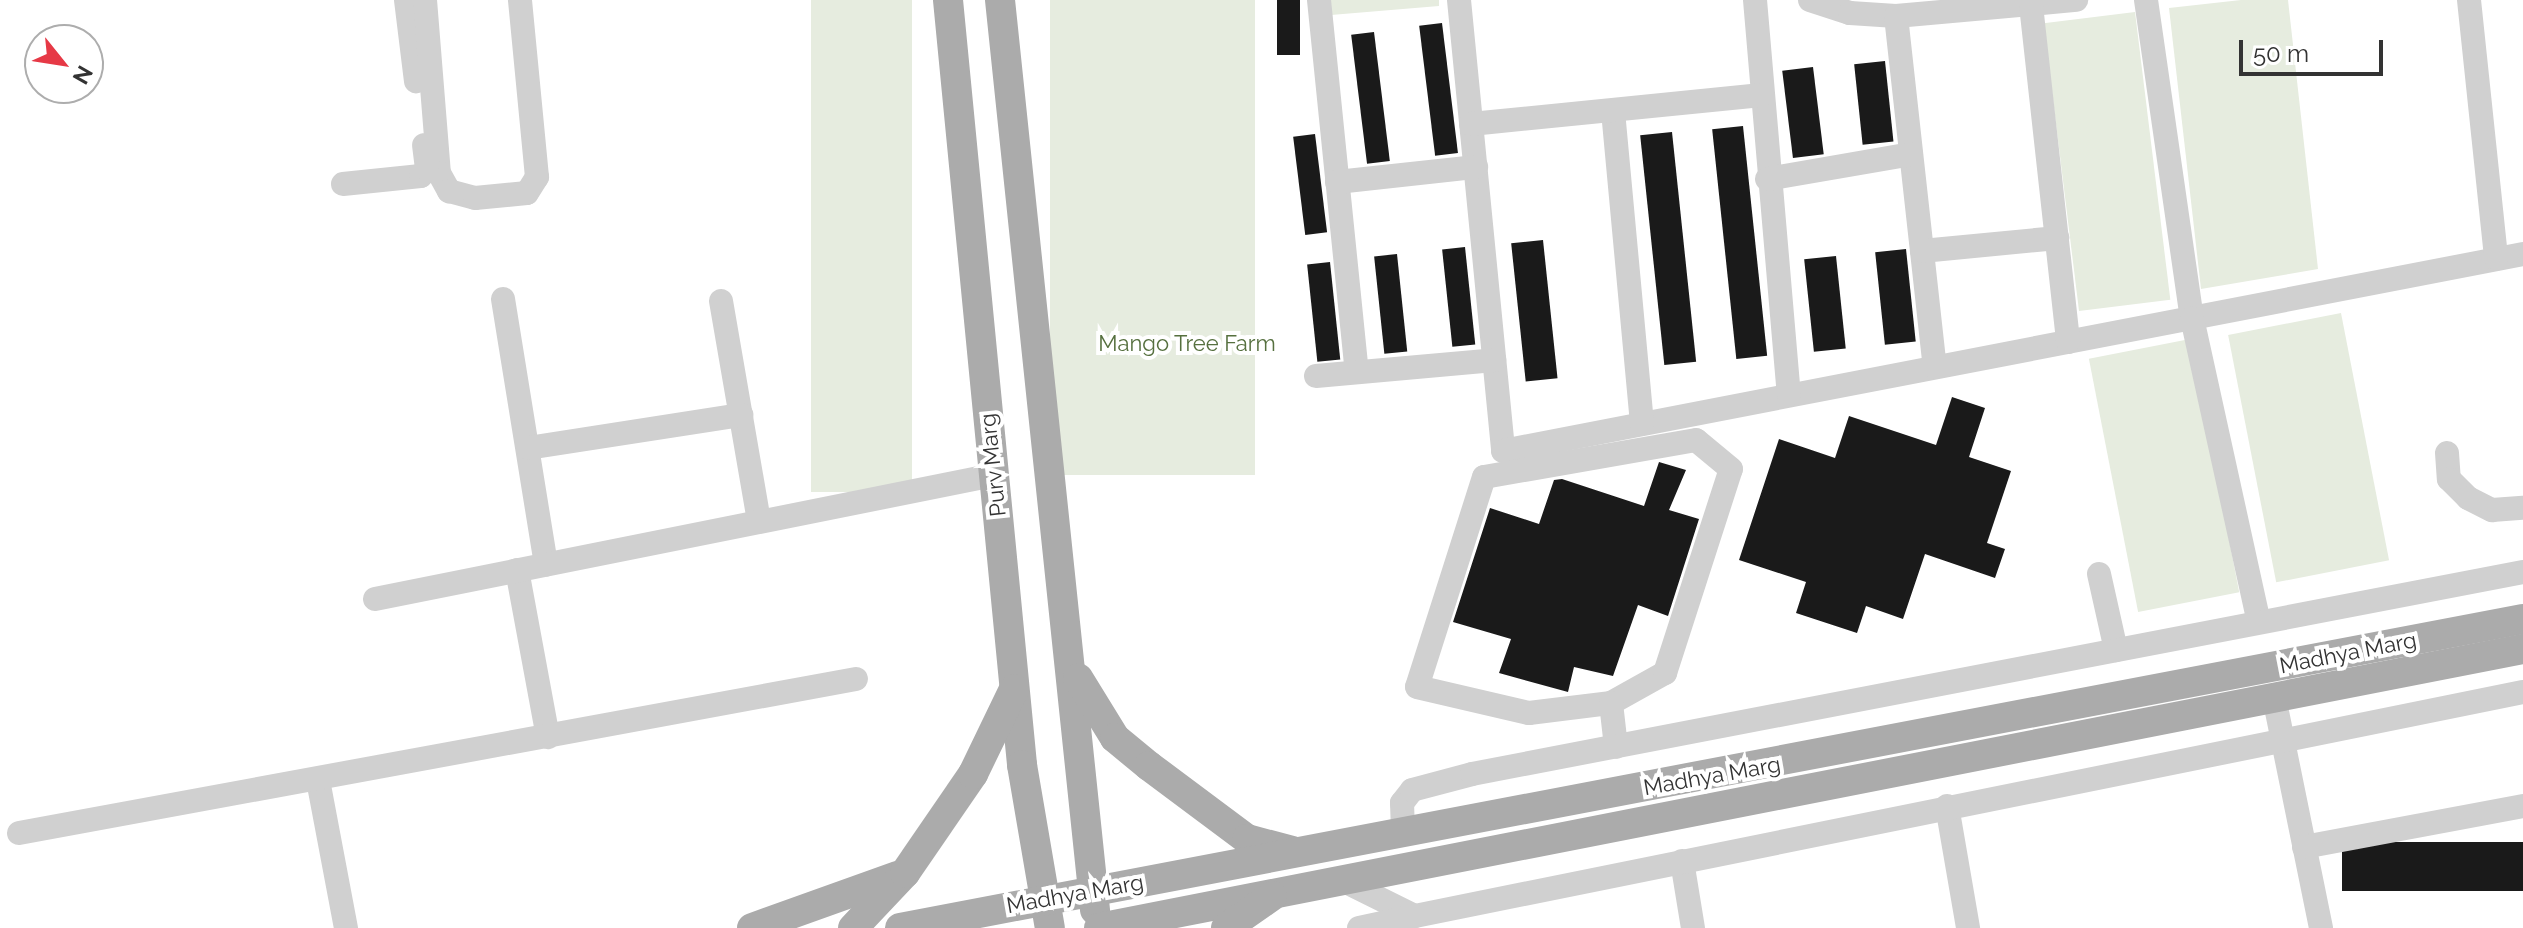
<!DOCTYPE html>
<html>
<head>
<meta charset="utf-8">
<style>
  body { margin:0 }
  #map { position:relative; width:2523px; height:928px; overflow:hidden; background:#fff; font-family:Raleway,sans-serif }
  div>[style] { position:absolute }
  .green>* { inset:0; background:#e6ecdf; transform-origin:0 0 }
  .building>* { inset:0; background:#1a1a1a; transform-origin:0 0 }
  .minor>* { height:24px; margin:-12px; padding:0 12px; transform-origin:12px; border-radius:12px; background:#d0d0d0 }
  .major>* { height:30px; margin:-15px; padding:0 15px; transform-origin:15px; border-radius:15px; background:#ababab }
  span { translate:-50% -50%; white-space:nowrap; text-align:center; line-height:1.15; -webkit-text-stroke:8px #fff; paint-order:stroke }
  .park-label { font-size:22px; color:#56703f }
  .street-label { font-size:22px; color:#333 }
  .north { position:absolute; left:24px; top:24px; width:80px; height:80px; box-sizing:border-box; background:#fff; border:2px solid #adadad; border-radius:50%; rotate:120deg; font-size:22px; font-weight:700; line-height:32px; text-align:center; color:#333 }
  .north::after { content:''; display:block; margin:auto; width:28px; height:36px; background:#e63946; clip-path:polygon(50% 0,100% 100%,50% 72%,0 100%) }
  .scale { position:absolute; left:2239px; top:40px; width:144px; height:36px; box-sizing:border-box; border:4px solid #333; border-top:0; padding-left:10px; font-size:24px; line-height:28px; white-space:nowrap; color:#333; -webkit-text-stroke:6px #fff; paint-order:stroke }
</style>
</head>
<body>
<div id="map">
  <div class="green">
    <div style="left:811px;top:0;width:101px;height:492px"></div>
    <div style="left:1050px;top:0;width:205px;height:475px"></div>
    <div style="clip-path:polygon(1329px 0,1439px 0,1439px 6px,1331px 15px)"></div>
    <div style="clip-path:polygon(2241px 0,2288px 0,2318px 269px,2201px 289px,2169px 8px)"></div>
    <div style="left:2135px;top:12px;width:290px;height:92px;rotate:83deg"></div>
    <div style="left:2341px;top:313px;width:252px;height:115px;rotate:79deg"></div>
    <div style="left:2190px;top:339px;width:258px;height:103px;rotate:79deg"></div>
  </div>
  <div class="building">
    <div style="left:1277px;top:0;width:23px;height:55px"></div>
    <div style="left:1442px;top:23px;width:131px;height:23px;rotate:83deg"></div>
    <div style="left:1374px;top:32px;width:130px;height:23px;rotate:83deg"></div>
    <div style="left:1885px;top:61px;width:81px;height:31px;rotate:84deg"></div>
    <div style="left:1813px;top:67px;width:88px;height:31px;rotate:83deg"></div>
    <div style="left:1743px;top:126px;width:231px;height:31px;rotate:84deg"></div>
    <div style="left:1672px;top:132px;width:231px;height:32px;rotate:84deg"></div>
    <div style="left:1315px;top:134px;width:99px;height:22px;rotate:83deg"></div>
    <div style="left:1543px;top:240px;width:139px;height:32px;rotate:84deg"></div>
    <div style="left:1465px;top:247px;width:98px;height:23px;rotate:84deg"></div>
    <div style="left:1906px;top:249px;width:93px;height:31px;rotate:84deg"></div>
    <div style="left:1397px;top:254px;width:98px;height:23px;rotate:84deg"></div>
    <div style="left:1836px;top:256px;width:93px;height:32px;rotate:84deg"></div>
    <div style="left:1330px;top:262px;width:98px;height:23px;rotate:84deg"></div>
    <div style="clip-path:polygon(1952px 397px,1985px 408px,1969px 457px,2011px 471px,1987px 543px,2005px 549px,1995px 578px,1925px 554px,1903px 619px,1866px 606px,1857px 633px,1796px 613px,1806px 582px,1739px 560px,1779px 439px,1835px 458px,1849px 416px,1936px 445px)"></div>
    <div style="clip-path:polygon(1659px 462px,1686px 470px,1669px 510px,1699px 519px,1668px 616px,1638px 605px,1613px 676px,1574px 667px,1568px 692px,1499px 673px,1511px 639px,1453px 622px,1490px 508px,1539px 524px,1554px 480px,1562px 479px,1644px 506px)"></div>
    <div style="left:2523px;top:842px;width:49px;height:181px;rotate:90deg"></div>
  </div>
  <div class="minor">
    <div style="left:406px;top:0;width:82px;rotate:83deg"></div>
    <div style="left:425px;top:0;width:174px;rotate:85.4deg"></div>
    <div style="left:439px;top:173px;width:21px;rotate:61deg"></div>
    <div style="left:449px;top:191px;width:27px;rotate:15deg"></div>
    <div style="left:475px;top:198px;width:52px;rotate:-5.5deg"></div>
    <div style="left:527px;top:193px;width:19px;rotate:-58deg"></div>
    <div style="left:537px;top:177px;width:178px;rotate:-95.5deg"></div>
    <div style="left:1319px;top:0;width:374px;rotate:84.2deg"></div>
    <div style="left:1459px;top:0;width:453px;rotate:84.4deg"></div>
    <div style="left:1503px;top:451px;width:1039px;rotate:-10.93deg"></div>
    <div style="left:1755px;top:0;width:396px;rotate:85.1deg"></div>
    <div style="left:1810px;top:0;width:42px;rotate:18deg"></div>
    <div style="left:1850px;top:13px;width:46px;rotate:3.7deg"></div>
    <div style="left:1896px;top:16px;width:181px;rotate:-5.1deg"></div>
    <div style="left:2146px;top:0;width:321px;rotate:81.8deg"></div>
    <div style="left:2192px;top:318px;width:308px;rotate:77.6deg"></div>
    <div style="left:2469px;top:0;width:260px;rotate:84deg"></div>
    <div style="left:2031px;top:5px;width:339px;rotate:83.7deg"></div>
    <div style="left:1896px;top:16px;width:353px;rotate:83.7deg"></div>
    <div style="left:1613px;top:111px;width:314px;rotate:84.7deg"></div>
    <div style="left:1471px;top:124px;width:292px;rotate:-5.7deg"></div>
    <div style="left:1767px;top:179px;width:146px;rotate:-9.8deg"></div>
    <div style="left:1337px;top:182px;width:140px;rotate:-6.2deg"></div>
    <div style="left:343px;top:184px;width:78px;rotate:-5.9deg"></div>
    <div style="left:421px;top:176px;width:9px;rotate:-49deg"></div>
    <div style="left:427px;top:169px;width:24px;rotate:-97deg"></div>
    <div style="left:1922px;top:251px;width:136px;rotate:-5.5deg"></div>
    <div style="left:503px;top:299px;width:269px;rotate:80.8deg"></div>
    <div style="left:721px;top:301px;width:224px;rotate:80.2deg"></div>
    <div style="left:1316px;top:376px;width:179px;rotate:-5.1deg"></div>
    <div style="left:528px;top:448px;width:216px;rotate:-8.8deg"></div>
    <div style="left:2447px;top:453px;width:26px;rotate:86deg"></div>
    <div style="left:2449px;top:479px;width:27px;rotate:45deg"></div>
    <div style="left:2468px;top:498px;width:27px;rotate:27deg"></div>
    <div style="left:2492px;top:510px;width:31px;rotate:-4deg"></div>
    <div style="left:517px;top:570px;width:170px;rotate:79.5deg"></div>
    <div style="left:2099px;top:574px;width:78px;rotate:77.4deg"></div>
    <div style="left:375px;top:599px;width:631px;rotate:-11.33deg"></div>
    <div style="left:2274px;top:697px;width:236px;rotate:78.5deg"></div>
    <div style="left:1611px;top:703px;width:62px;rotate:-29.1deg"></div>
    <div style="left:1665px;top:673px;width:214px;rotate:-72.1deg"></div>
    <div style="left:1731px;top:469px;width:45px;rotate:-140.4deg"></div>
    <div style="left:1696px;top:440px;width:215px;rotate:170.1deg"></div>
    <div style="left:1484px;top:477px;width:220px;rotate:107.7deg"></div>
    <div style="left:1417px;top:687px;width:115px;rotate:13.1deg"></div>
    <div style="left:1529px;top:713px;width:83px;rotate:-7deg"></div>
    <div style="left:1611px;top:703px;width:44px;rotate:83.5deg"></div>
    <div style="left:318px;top:780px;width:151px;rotate:79.3deg"></div>
    <div style="left:1947px;top:806px;width:124px;rotate:80.2deg"></div>
    <div style="left:1403px;top:831px;width:28px;rotate:-92deg"></div>
    <div style="left:1402px;top:803px;width:16px;rotate:-52deg"></div>
    <div style="left:1412px;top:790px;width:62px;rotate:-14.9deg"></div>
    <div style="left:1472px;top:774px;width:1070px;rotate:-10.88deg"></div>
    <div style="left:19px;top:833px;width:851px;rotate:-10.43deg"></div>
    <div style="left:2304px;top:847px;width:223px;rotate:-10.6deg"></div>
    <div style="left:1682px;top:861px;width:68px;rotate:80.7deg"></div>
    <div style="left:1342px;top:880px;width:81px;rotate:26.3deg"></div>
    <div style="left:1415px;top:916px;width:1130px;rotate:-11.43deg"></div>
    <div style="left:1359px;top:928px;width:57px;rotate:-12.1deg"></div>
  </div>
  <div class="major">
    <div style="left:948px;top:0;width:769px;rotate:84.47deg"></div>
    <div style="left:1022px;top:765px;width:165px;rotate:80.3deg"></div>
    <div style="left:1000px;top:0;width:915px;rotate:84.04deg"></div>
    <div style="left:1078px;top:678px;width:70px;rotate:58.3deg"></div>
    <div style="left:1115px;top:738px;width:44px;rotate:39.5deg"></div>
    <div style="left:1149px;top:766px;width:122px;rotate:36.7deg"></div>
    <div style="left:1247px;top:839px;width:47px;rotate:14.9deg"></div>
    <div style="left:752px;top:928px;width:154px;rotate:-19.7deg"></div>
    <div style="left:853px;top:928px;width:76px;rotate:-46.6deg"></div>
    <div style="left:905px;top:873px;width:120px;rotate:-55.5deg"></div>
    <div style="left:973px;top:774px;width:94px;rotate:-64.2deg"></div>
    <div style="left:900px;top:928px;width:1652px;rotate:-10.78deg"></div>
    <div style="left:1099px;top:928px;width:1451px;rotate:-11.09deg"></div>
    <div style="left:1226px;top:928px;width:56px;rotate:-34.8deg"></div>
  </div>
  <div class="park-label">
    <span style="left:1187px;top:344px">Mango Tree Farm</span>
  </div>
  <div class="street-label">
    <span style="left:993px;top:465px;rotate:-96deg">Purv Marg</span>
    <span style="left:2348px;top:653px;rotate:-11deg">Madhya Marg</span>
    <span style="left:1712px;top:776px;rotate:-10deg">Madhya Marg</span>
    <span style="left:1075px;top:894px;rotate:-10deg">Madhya Marg</span>
  </div>
  <div class="north">N</div>
  <div class="scale">50 m</div>
</div>
</body>
</html>
